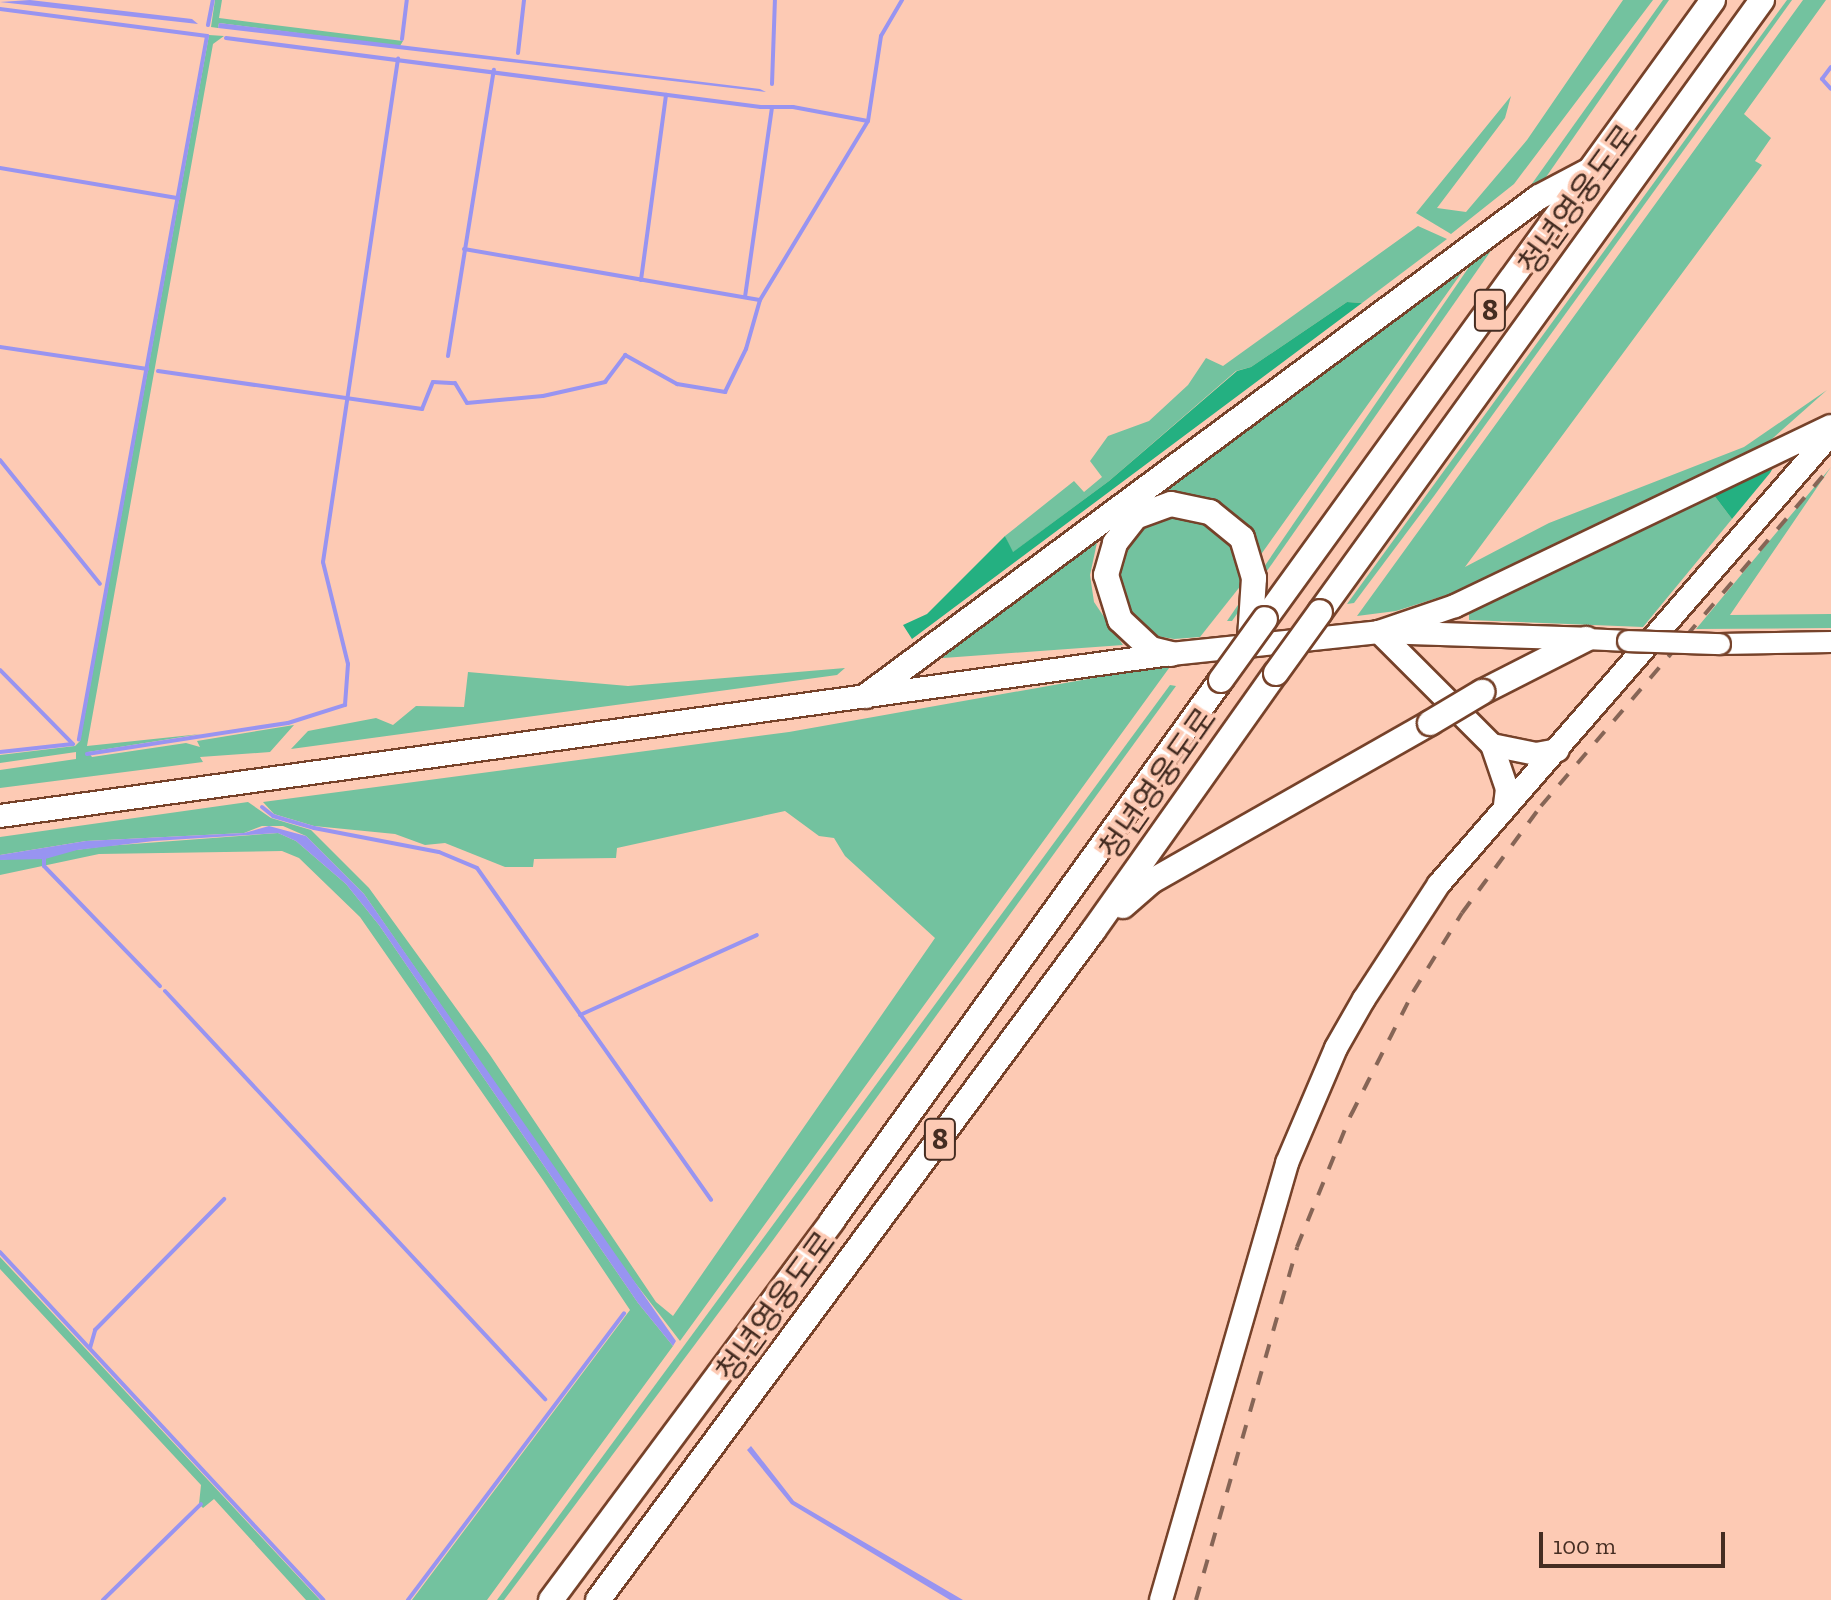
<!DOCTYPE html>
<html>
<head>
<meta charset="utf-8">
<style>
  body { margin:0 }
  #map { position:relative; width:1831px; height:1600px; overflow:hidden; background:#fdcab4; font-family:"Zilla Slab","Noto Sans KR",serif }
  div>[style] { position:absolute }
  .green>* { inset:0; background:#73c29f }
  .forest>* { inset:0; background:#24b081 }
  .water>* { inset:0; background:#9894f1 }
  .stream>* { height:4px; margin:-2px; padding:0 2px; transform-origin:2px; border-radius:2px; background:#9894f1 }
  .roads { filter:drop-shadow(2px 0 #76422a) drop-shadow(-2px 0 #76422a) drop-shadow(0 2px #76422a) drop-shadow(0 -2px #76422a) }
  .secondary>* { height:20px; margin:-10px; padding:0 10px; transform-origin:10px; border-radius:10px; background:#fff }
  .primary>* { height:22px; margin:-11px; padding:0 11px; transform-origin:11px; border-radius:11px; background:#fff }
  .trunk>* { height:22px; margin:-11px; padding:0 11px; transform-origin:11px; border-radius:11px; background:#fff }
  .motorway>* { height:24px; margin:-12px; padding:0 12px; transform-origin:12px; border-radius:12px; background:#fff }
  .rail>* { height:4px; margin-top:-2px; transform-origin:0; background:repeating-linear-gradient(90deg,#866556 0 14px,transparent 0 28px) }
  .bridges { filter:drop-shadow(2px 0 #76422a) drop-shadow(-2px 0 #76422a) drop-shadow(0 2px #76422a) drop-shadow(0 -2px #76422a) }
  .secondary-bridge>* { height:20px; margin:-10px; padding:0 10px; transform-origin:10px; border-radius:10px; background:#fff }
  .motorway-bridge>* { height:24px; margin:-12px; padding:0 12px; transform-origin:12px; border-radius:12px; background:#fff }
  span { translate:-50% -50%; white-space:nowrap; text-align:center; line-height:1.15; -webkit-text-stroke:7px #fdcab4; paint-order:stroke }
  .shield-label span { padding:2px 6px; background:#fdcab4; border:2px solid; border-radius:6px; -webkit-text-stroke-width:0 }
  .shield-label { font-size:30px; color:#452d22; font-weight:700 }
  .street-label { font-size:32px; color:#452d22 }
  .scale { position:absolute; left:1539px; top:1532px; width:186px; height:36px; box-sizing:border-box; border:4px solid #452d22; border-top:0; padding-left:10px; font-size:24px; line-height:28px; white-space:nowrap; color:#452d22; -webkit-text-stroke:6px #fdcab4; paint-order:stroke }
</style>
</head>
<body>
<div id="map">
  <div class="green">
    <div style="clip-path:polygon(215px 0,222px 0,219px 18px,403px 41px,400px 46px,219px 23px,218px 28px,211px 27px)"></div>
    <div style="clip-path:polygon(1623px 0,1653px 0,1514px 184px,1451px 234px,1416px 213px,1511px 96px,1505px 118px,1437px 208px,1466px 212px,1527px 140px)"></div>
    <div style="clip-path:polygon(1663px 0,1669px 0,1544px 180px,1531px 185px)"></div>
    <div style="clip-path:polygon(1787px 0,1792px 0,1434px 496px,1354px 603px,1347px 604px)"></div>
    <div style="clip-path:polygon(1803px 0,1826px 0,1744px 114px,1771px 138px,1755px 161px,1762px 165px,1465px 567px,1549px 523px,1744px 447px,1827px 390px,1764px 446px,1456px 592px,1396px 611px,1357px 616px)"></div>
    <div style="clip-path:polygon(209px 35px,224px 36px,213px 44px,87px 746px,201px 734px,88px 752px,92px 757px,186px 743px,200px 747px,197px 741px,294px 725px,270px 752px,200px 757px,203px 762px,0 788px,0 770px,76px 759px,76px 752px,0 763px,0 755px,75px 746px,80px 741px)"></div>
    <div style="clip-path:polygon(1509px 225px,1232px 621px,1227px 621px,1497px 226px)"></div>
    <div style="clip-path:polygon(1418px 226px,1447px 239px,1362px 303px,1347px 302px,1251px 367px,1236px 371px,1109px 481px,1012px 553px,1005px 536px,1074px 481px,1084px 492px,1102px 477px,1090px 461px,1108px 436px,1149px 421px,1188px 385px,1206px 358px,1223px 366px)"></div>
    <div style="clip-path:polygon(1480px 247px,1257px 560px,1217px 503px,1184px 493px,1153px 496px)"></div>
    <div style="clip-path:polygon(1831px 467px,1730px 615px,1831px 614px,1831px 628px,1696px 629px)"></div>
    <div style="clip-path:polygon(1710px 490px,1732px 519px,1643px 627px,1469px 620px,1469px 611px)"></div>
    <div style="clip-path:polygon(1165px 508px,1220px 528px,1235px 549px,1242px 584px,1200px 637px,1174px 639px,1145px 634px,1114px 602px,1121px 539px)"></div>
    <div style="clip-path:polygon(1098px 538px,1090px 575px,1094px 602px,1123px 645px,930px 659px)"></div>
    <div style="clip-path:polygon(1172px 664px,680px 1341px,616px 1258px,364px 894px,306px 836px,283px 826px,262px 826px,244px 833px,86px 841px,0 855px,0 837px,248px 802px,271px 818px,311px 830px,369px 888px,490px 1055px,656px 1302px,673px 1316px,935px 938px,845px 856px,834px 838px,819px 836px,785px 811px,617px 848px,616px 858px,534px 859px,533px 867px,505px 867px,445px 843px,425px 845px,395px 834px,314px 826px,274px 814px,263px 802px,789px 732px)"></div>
    <div style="clip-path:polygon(845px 668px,837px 675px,291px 749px,308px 731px,376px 718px,393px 725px,416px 706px,464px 707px,468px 672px,628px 686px)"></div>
    <div style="clip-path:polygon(1170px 685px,1176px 686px,773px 1240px,504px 1600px,497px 1600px)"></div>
    <div style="clip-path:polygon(278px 833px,296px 841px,346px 884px,379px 925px,638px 1303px,673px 1346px,487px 1600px,412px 1600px,630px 1310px,543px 1180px,360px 917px,299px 858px,282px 851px,99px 854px,0 875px,0 860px,106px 846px)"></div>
    <div style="clip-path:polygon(0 1257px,278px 1555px,320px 1600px,306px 1600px,214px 1499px,203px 1508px,199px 1504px,201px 1485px,0 1269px)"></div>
  </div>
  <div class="forest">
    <div style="clip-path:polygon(1347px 302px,1362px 303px,912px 639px,903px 625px,927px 614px,1005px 536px,1013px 552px,1109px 481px,1237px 371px,1251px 367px)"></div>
    <div style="clip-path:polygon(1776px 463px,1770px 473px,1732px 519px,1710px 490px)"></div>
  </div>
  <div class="water">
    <div style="clip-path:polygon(30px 0,192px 19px,198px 24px,0 2px)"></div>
    <div style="clip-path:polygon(219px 23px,760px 89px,766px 92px,218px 28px)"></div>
    <div style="clip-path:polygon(269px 826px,306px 836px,364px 894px,676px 1341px,673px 1346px,638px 1303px,379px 925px,346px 884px,296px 841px,278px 833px,154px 841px,77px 850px,45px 859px,0 860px,0 855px,86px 841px,244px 833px)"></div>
    <div style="clip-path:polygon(751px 1446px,794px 1501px,963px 1600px,950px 1600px,791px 1504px,747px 1450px)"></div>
  </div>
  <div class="stream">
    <div style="left:0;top:9px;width:209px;rotate:7.4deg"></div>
    <div style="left:207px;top:36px;width:715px;rotate:100.32deg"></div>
    <div style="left:208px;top:25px;width:25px;rotate:-79deg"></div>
    <div style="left:226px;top:38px;width:539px;rotate:7.35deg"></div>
    <div style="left:761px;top:107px;width:32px"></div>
    <div style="left:793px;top:107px;width:76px;rotate:10.6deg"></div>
    <div style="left:402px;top:39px;width:39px;rotate:-83deg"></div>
    <div style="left:518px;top:53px;width:53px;rotate:-83.5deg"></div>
    <div style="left:1831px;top:67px;width:15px;rotate:127deg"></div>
    <div style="left:1822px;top:79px;width:13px;rotate:48deg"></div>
    <div style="left:772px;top:84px;width:84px;rotate:-88deg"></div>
    <div style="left:0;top:168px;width:181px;rotate:9.6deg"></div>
    <div style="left:464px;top:249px;width:300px;rotate:9.8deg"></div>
    <div style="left:641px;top:280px;width:187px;rotate:-82.3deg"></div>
    <div style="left:745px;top:297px;width:192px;rotate:-81.9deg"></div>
    <div style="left:0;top:347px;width:149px;rotate:8.5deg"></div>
    <div style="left:448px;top:356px;width:290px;rotate:-80.9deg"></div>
    <div style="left:158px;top:371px;width:267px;rotate:8.2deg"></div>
    <div style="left:422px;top:409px;width:29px;rotate:-68deg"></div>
    <div style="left:433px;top:382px;width:22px;rotate:3deg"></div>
    <div style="left:455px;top:383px;width:23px;rotate:59deg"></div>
    <div style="left:467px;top:403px;width:76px;rotate:-5.3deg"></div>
    <div style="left:543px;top:396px;width:64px;rotate:-12.7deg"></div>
    <div style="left:605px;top:382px;width:34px;rotate:-53deg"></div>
    <div style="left:625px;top:355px;width:60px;rotate:29.1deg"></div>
    <div style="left:677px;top:384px;width:49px;rotate:9.5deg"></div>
    <div style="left:725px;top:392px;width:48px;rotate:-64deg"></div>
    <div style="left:746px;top:349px;width:51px;rotate:-74.1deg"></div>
    <div style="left:760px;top:300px;width:209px;rotate:-58.9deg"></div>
    <div style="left:868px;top:121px;width:86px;rotate:-81.3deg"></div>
    <div style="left:881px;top:36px;width:42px;rotate:-59.7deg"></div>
    <div style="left:0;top:460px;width:159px;rotate:51.1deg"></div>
    <div style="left:0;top:670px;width:104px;rotate:45.4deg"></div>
    <div style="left:0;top:752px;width:73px;rotate:-6.3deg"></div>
    <div style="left:87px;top:754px;width:203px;rotate:-8.8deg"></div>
    <div style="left:288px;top:723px;width:60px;rotate:-17.5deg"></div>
    <div style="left:345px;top:705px;width:41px;rotate:-85.8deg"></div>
    <div style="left:348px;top:664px;width:105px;rotate:-103.8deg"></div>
    <div style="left:323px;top:562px;width:509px;rotate:-81.52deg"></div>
    <div style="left:262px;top:807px;width:14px;rotate:39deg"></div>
    <div style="left:273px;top:816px;width:43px;rotate:16.3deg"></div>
    <div style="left:314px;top:828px;width:127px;rotate:10.9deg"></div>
    <div style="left:439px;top:852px;width:41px;rotate:22.8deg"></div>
    <div style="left:477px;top:868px;width:406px;rotate:54.8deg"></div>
    <div style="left:44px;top:855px;width:11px;rotate:90deg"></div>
    <div style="left:44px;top:866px;width:167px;rotate:46deg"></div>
    <div style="left:165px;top:991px;width:558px;rotate:47.04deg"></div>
    <div style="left:580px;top:1015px;width:194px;rotate:-24.3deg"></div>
    <div style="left:0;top:1252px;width:475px;rotate:47.1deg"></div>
    <div style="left:90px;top:1348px;width:19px;rotate:-74deg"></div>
    <div style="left:95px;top:1330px;width:184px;rotate:-45.4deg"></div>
    <div style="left:103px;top:1600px;width:137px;rotate:-44.4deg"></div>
    <div style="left:408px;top:1600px;width:359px;rotate:-53deg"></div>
  </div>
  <div class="roads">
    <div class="secondary">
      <div style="left:1586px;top:639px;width:42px;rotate:2.7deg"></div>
      <div style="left:1720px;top:644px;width:111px;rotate:-1deg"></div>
    </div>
    <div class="primary">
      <div style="left:1492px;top:745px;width:45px;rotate:11.6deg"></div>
      <div style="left:1536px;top:754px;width:22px;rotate:-10deg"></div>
      <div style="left:1505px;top:805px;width:16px;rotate:-83deg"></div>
      <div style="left:1507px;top:789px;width:46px;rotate:-108.8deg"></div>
      <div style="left:1492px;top:745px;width:160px;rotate:-135deg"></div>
      <div style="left:1379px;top:632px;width:80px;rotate:-18.9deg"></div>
      <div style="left:1455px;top:606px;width:416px;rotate:-25.6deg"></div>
      <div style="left:1161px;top:1600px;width:455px;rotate:-73.9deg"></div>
      <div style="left:1287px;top:1163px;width:125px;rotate:-66.9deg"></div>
      <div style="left:1336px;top:1048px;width:56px;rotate:-60.3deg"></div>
      <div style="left:1364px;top:999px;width:137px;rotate:-56.9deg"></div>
      <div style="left:1439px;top:884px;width:597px;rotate:-48.94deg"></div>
    </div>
    <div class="trunk">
      <div style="left:0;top:816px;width:1182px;rotate:-7.88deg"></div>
      <div style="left:1171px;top:654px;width:209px;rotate:-6deg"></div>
      <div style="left:1379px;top:632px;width:207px;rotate:1.9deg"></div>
    </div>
    <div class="motorway">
      <div style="left:1320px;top:612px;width:755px;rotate:-54.16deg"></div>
      <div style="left:1265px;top:619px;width:764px;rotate:-54.1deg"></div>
      <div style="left:1171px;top:654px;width:21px;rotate:-166deg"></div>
      <div style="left:1151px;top:649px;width:42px;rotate:-136.9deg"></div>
      <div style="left:1120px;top:620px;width:47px;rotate:-107.3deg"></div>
      <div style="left:1106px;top:575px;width:33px;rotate:-74deg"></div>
      <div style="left:1115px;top:543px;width:33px;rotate:-52deg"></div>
      <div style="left:1135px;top:517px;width:38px;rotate:-20deg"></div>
      <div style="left:1171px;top:504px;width:40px;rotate:12deg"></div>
      <div style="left:1210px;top:512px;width:41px;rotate:39.1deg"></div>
      <div style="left:1242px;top:538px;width:42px;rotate:73.3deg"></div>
      <div style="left:1254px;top:578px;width:61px;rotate:93.8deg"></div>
      <div style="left:1482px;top:692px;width:117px;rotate:-27deg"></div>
      <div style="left:866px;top:696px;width:838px;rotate:-36.56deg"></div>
      <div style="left:1539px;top:197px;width:60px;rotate:-27.8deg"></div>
      <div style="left:1123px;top:906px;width:38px;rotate:-41deg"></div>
      <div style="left:1152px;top:881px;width:320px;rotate:-29.6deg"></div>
      <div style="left:551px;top:1600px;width:472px;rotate:-53.4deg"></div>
      <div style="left:832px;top:1221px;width:666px;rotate:-54.28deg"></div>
      <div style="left:598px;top:1600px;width:832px;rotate:-53.5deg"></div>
      <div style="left:1093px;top:931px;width:316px;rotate:-54.7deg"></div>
    </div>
  </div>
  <div class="rail">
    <div style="left:1196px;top:1600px;width:367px;rotate:-74deg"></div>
    <div style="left:1297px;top:1247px;width:143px;rotate:-67.8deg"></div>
    <div style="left:1351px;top:1115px;width:138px;rotate:-63.2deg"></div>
    <div style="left:1413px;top:992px;width:93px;rotate:-58.2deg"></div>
    <div style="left:1462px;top:913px;width:133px;rotate:-53.6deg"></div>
    <div style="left:1541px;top:806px;width:447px;rotate:-49.5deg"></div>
  </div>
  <div class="bridges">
    <div class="secondary-bridge">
      <div style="left:1628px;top:641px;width:92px;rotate:1.9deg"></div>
    </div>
    <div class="motorway-bridge">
      <div style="left:1276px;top:673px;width:75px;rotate:-54.2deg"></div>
      <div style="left:1221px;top:680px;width:75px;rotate:-54.2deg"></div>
      <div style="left:1430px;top:723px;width:61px;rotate:-30.8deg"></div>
    </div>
  </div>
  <div class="shield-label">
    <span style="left:1490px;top:310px">8</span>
    <span style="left:940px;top:1139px">8</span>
  </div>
  <div class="street-label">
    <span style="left:1578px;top:200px;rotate:-54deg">청년영웅도로</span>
    <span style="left:1158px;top:784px;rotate:-55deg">청년영웅도로</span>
    <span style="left:776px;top:1307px;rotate:-54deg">청년영웅도로</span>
  </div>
  <div class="scale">100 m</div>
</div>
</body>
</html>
